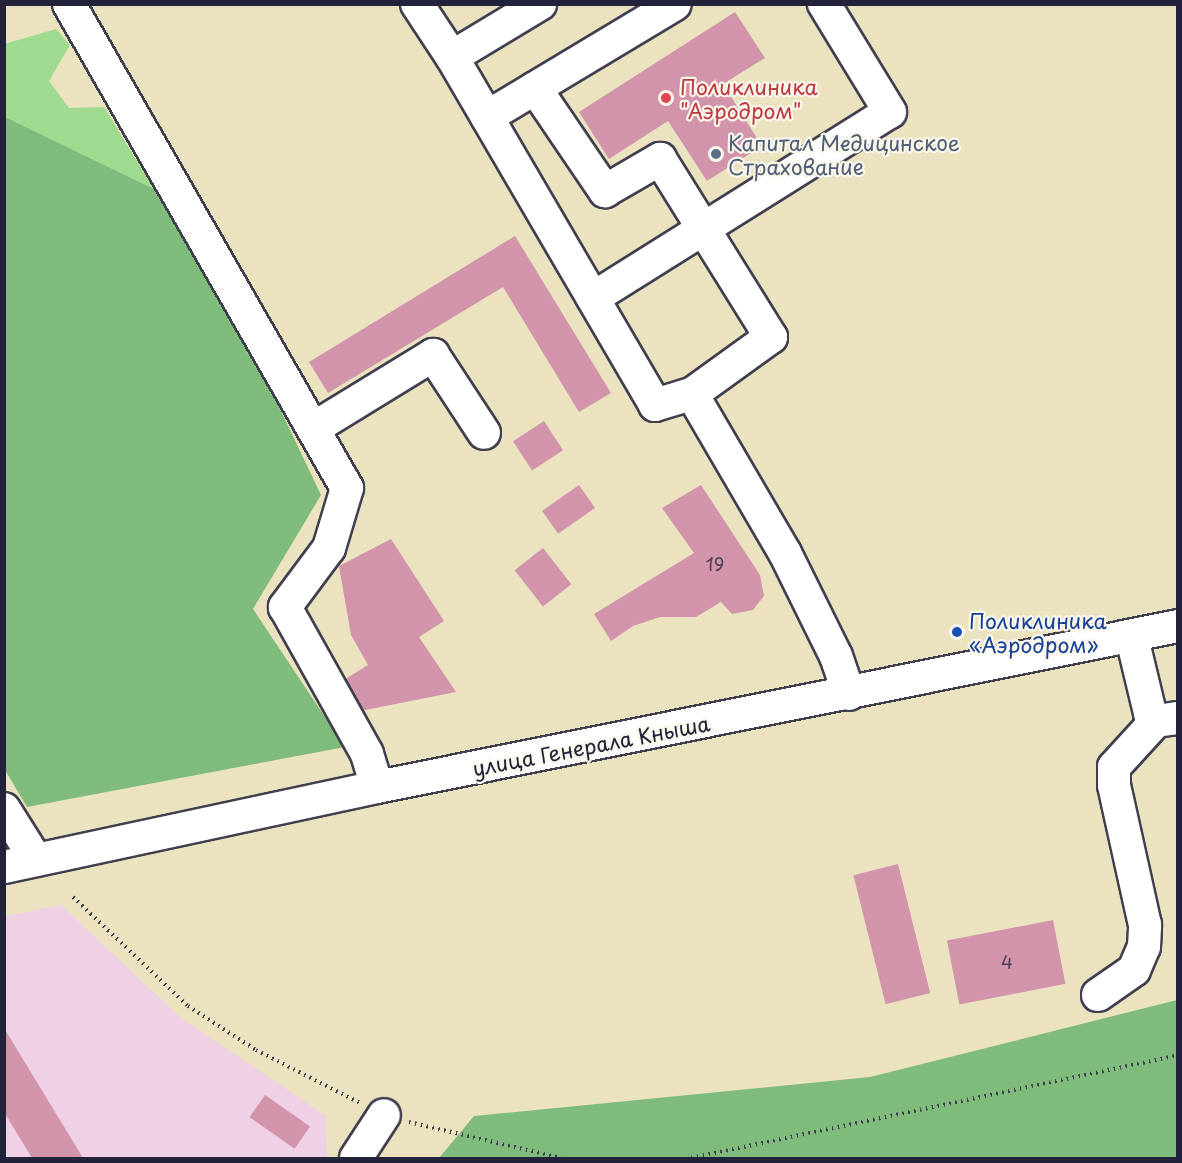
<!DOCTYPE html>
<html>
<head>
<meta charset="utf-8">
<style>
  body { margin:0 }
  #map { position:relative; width:1182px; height:1163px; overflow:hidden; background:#ebe2c0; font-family:"Playpen Sans",sans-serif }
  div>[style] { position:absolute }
  .built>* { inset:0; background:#f0d0e5 }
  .green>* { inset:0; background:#9fdb8f }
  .forest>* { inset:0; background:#7fbb7a }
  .building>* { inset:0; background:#d194aa; transform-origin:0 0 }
  .path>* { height:4px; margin-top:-2px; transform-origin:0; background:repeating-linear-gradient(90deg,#403f4f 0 1.5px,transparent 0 6px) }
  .roads { filter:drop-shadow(2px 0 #403f4f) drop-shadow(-2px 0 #403f4f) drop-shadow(0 2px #403f4f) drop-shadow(0 -2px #403f4f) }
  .minor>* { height:32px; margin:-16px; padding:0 16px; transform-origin:16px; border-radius:16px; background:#fff }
  .dots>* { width:16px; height:16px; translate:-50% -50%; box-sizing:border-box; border:3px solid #fbf7ec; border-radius:50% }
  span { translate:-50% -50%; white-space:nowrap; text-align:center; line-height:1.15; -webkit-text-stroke:4.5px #fbf7ec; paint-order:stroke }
  .number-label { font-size:18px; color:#4e3e57 }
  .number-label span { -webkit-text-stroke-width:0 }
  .health-label { font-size:21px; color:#be3a42 }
  .left { translate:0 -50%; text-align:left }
  .service-label { font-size:21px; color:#4e5e75 }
  .transit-label { font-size:21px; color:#164399 }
  .street-label { font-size:21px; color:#22223b }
  .frame { position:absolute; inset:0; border:6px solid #22223b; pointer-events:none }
</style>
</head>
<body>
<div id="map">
  <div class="built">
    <div style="clip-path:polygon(61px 905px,181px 1018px,326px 1116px,327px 1158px,5px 1158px,5px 916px)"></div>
  </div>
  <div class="green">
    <div style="clip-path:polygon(56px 29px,70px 45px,49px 81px,69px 108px,104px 107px,154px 189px,5px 117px,4px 44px)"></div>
  </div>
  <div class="forest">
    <div style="clip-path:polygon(5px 117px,154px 189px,280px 409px,321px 495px,253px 609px,345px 747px,27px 807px,5px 770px)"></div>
    <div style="clip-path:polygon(1177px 1000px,1177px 1158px,439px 1158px,474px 1116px,870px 1077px)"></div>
  </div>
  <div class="building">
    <div style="clip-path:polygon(735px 12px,765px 58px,723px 84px,762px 146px,707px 181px,668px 121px,609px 159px,579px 112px)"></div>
    <div style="clip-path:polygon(515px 236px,611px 393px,579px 412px,503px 287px,328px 393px,309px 362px)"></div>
    <div style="left:544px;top:421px;width:35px;height:37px;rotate:57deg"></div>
    <div style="left:579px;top:485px;width:28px;height:45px;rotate:55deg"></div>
    <div style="clip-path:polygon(701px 485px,760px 575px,764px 596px,753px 610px,732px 614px,721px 602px,696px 617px,660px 617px,633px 626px,611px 641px,594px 614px,694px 553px,662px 508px)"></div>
    <div style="clip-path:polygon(391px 539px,444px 621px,419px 637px,456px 692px,360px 711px,342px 681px,368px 665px,351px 635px,339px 566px)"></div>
    <div style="left:543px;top:548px;width:46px;height:36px;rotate:52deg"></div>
    <div style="left:898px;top:864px;width:133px;height:46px;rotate:76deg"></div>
    <div style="left:1053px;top:920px;width:65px;height:108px;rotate:79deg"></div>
    <div style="clip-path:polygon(4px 1028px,83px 1158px,32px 1158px,4px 1112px)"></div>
    <div style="left:265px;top:1095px;width:55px;height:27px;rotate:35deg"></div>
  </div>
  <div class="path">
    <div style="left:73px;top:897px;width:158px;rotate:43.5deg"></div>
    <div style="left:188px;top:1006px;width:81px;rotate:32.9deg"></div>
    <div style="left:256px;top:1050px;width:117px;rotate:27deg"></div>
    <div style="left:409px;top:1122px;width:156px;rotate:13.3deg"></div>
    <div style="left:691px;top:1158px;width:498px;rotate:-11.9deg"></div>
  </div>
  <div class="roads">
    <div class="minor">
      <div style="left:69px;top:4px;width:558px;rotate:60.13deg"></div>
      <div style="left:347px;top:488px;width:63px;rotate:106.7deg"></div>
      <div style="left:329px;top:548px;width:74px;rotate:126.7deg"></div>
      <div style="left:285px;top:607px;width:168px;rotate:60.8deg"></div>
      <div style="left:367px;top:754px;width:34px;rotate:73deg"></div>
      <div style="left:417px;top:4px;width:64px;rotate:56.6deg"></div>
      <div style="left:452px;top:57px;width:103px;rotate:-31.1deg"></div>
      <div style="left:452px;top:57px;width:403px;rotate:59.7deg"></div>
      <div style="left:655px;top:405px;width:39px;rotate:-17deg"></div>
      <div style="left:692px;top:394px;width:184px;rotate:59.7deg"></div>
      <div style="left:785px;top:553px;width:115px;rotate:63.7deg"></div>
      <div style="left:836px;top:656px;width:40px;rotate:71.1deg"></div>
      <div style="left:535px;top:88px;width:125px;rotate:55.8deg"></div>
      <div style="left:605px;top:191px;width:64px;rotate:-30.2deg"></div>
      <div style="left:660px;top:159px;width:210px;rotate:58.1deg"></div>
      <div style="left:771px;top:337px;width:97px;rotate:144.2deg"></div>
      <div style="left:487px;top:117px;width:219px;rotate:-31deg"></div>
      <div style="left:593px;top:298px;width:350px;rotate:-32.1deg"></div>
      <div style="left:890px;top:112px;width:127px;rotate:-121.4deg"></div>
      <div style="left:314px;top:428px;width:140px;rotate:-31.5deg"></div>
      <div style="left:433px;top:355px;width:93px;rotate:56.8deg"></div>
      <div style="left:1132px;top:638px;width:77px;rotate:76.5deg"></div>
      <div style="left:1150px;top:713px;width:10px;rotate:53deg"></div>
      <div style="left:1156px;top:721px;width:21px;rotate:-8deg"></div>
      <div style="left:4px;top:809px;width:60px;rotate:57.9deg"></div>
      <div style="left:4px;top:867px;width:381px;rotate:-12.1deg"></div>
      <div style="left:377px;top:787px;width:817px;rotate:-11.36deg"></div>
      <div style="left:1098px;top:995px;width:44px;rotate:-34.8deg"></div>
      <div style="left:1134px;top:970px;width:25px;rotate:-67deg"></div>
      <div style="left:1144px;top:947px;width:22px;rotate:-87deg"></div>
      <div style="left:1145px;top:925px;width:143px;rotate:-102.5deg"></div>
      <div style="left:1114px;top:785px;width:18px;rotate:-90deg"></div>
      <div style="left:1114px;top:767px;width:62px;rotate:-47.6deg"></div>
      <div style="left:356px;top:1158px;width:51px;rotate:-56.9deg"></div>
    </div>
  </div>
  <div class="dots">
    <div style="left:666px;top:98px;background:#e0444e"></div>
    <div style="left:716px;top:154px;background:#5c6f8a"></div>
    <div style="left:957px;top:632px;background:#1a4fb4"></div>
  </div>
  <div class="number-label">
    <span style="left:715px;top:564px">19</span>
    <span style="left:1007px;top:962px">4</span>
  </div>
  <div class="health-label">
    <span class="left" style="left:680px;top:98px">Поликлиника<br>"Аэродром"</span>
  </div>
  <div class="service-label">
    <span class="left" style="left:728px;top:154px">Капитал Медицинское<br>Страхование</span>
  </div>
  <div class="transit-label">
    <span class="left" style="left:969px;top:632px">Поликлиника<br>«Аэродром»</span>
  </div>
  <div class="street-label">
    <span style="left:591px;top:745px;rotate:-11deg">улица Генерала Кныша</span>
  </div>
  <div class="frame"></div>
</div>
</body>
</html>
